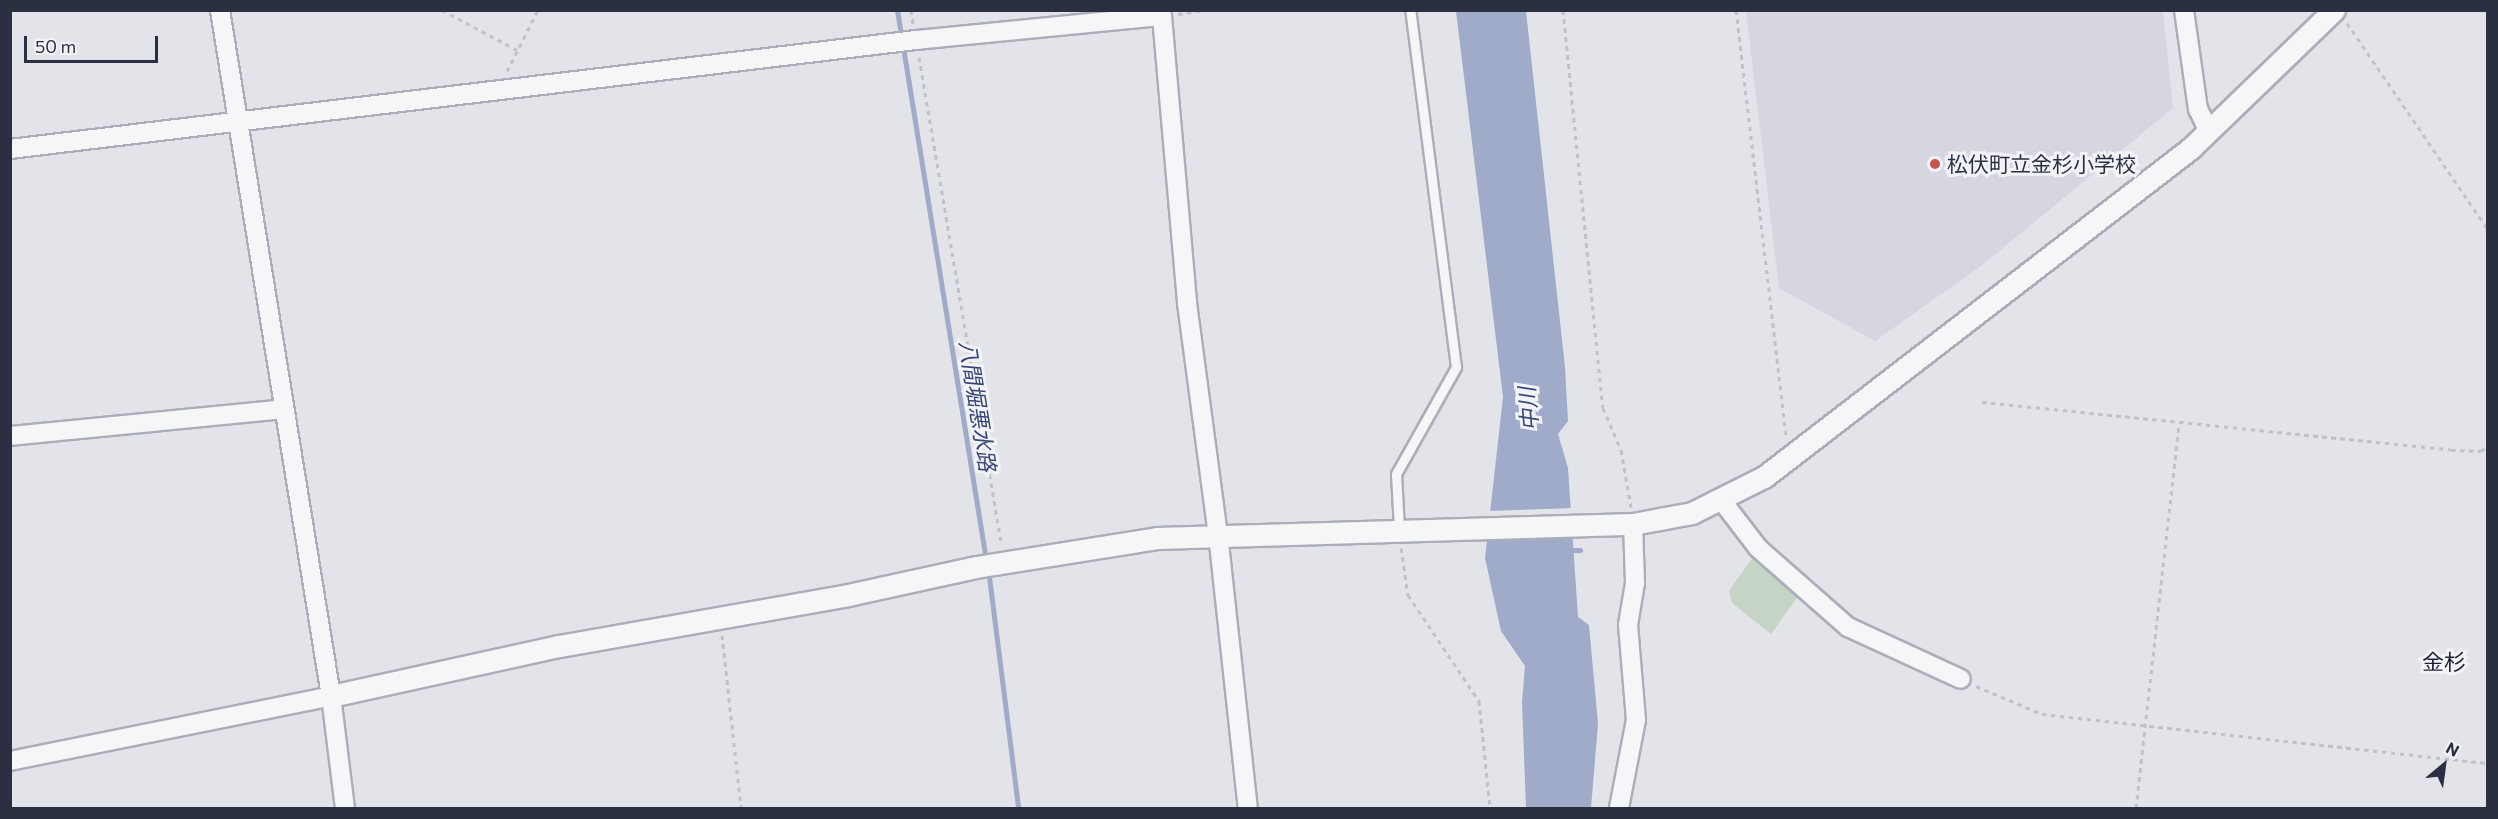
<!DOCTYPE html>
<html>
<head>
<meta charset="utf-8">
<style>
  body { margin:0 }
  #map { position:relative; width:2498px; height:819px; overflow:hidden; background:#e2e4ea; font-family:Commissioner,"Noto Sans JP",sans-serif }
  div>[style] { position:absolute }
  .built>* { inset:0; background:#d5d6df }
  .green>* { inset:0; background:#c5d4c4 }
  .water>* { inset:0; background:#9fabc8 }
  .pier>* { inset:0; background:#e2e4ea; transform-origin:0 0 }
  .stream>* { height:5px; margin:-2.5px; padding:0 2.5px; transform-origin:2.5px; border-radius:2.5px; background:#9fabc8 }
  .path>* { height:3px; margin-top:-1.5px; transform-origin:0; background:repeating-linear-gradient(90deg,#c0c2c9 0 4.5px,transparent 0 9px) }
  .roads { filter:drop-shadow(2px 0 #abaeb8) drop-shadow(-2px 0 #abaeb8) drop-shadow(0 2px #abaeb8) drop-shadow(0 -2px #abaeb8) }
  .service>* { height:9px; margin:-4.5px; padding:0 4.5px; transform-origin:4.5px; border-radius:4.5px; background:#f5f6f8 }
  .minor>* { height:18px; margin:-9px; padding:0 9px; transform-origin:9px; border-radius:9px; background:#f5f6f8 }
  .tertiary>* { height:21px; margin:-10.5px; padding:0 10.5px; transform-origin:10.5px; border-radius:10.5px; background:#f5f6f8 }
  .dots>* { width:16px; height:16px; translate:-50% -50%; box-sizing:border-box; border:3px solid #f2f3f7; border-radius:50% }
  span { translate:-50% -50%; white-space:nowrap; text-align:center; line-height:1.15; -webkit-text-stroke:6px #f2f3f7; paint-order:stroke }
  .poi-label { font-size:21px; color:#2b2f42 }
  .left { translate:0 -50%; text-align:left }
  .water-label { font-size:22px; color:#374674; font-style:italic }
  .neighbourhood-label { font-size:22px; color:#1d2032 }
  .frame { position:absolute; inset:0; border:12px solid #2b2f42; pointer-events:none }
  .north { position:absolute; left:2414px; top:735px; width:60px; height:60px; -webkit-text-stroke:4px #f2f3f7; paint-order:stroke; rotate:29deg; font-size:16px; font-weight:700; line-height:24px; text-align:center; color:#2b2f42 }
  .north::after { content:''; display:block; margin:auto; width:21px; height:27px; background:#2b2f42; clip-path:polygon(50% 0,100% 100%,50% 72%,0 100%) }
  .scale { position:absolute; left:24px; top:36px; width:134px; height:27px; box-sizing:border-box; border:3px solid #2b2f42; border-top:0; padding-left:8px; font-size:18px; line-height:21px; white-space:nowrap; color:#2b2f42; -webkit-text-stroke:4px #f2f3f7; paint-order:stroke }
</style>
</head>
<body>
<div id="map">
  <div class="built">
    <div style="clip-path:polygon(1746px 11px,2163px 11px,2173px 108px,1981px 266px,1875px 341px,1779px 288px)"></div>
  </div>
  <div class="green">
    <div style="clip-path:polygon(1753px 557px,1799px 595px,1771px 634px,1732px 603px,1729px 591px)"></div>
  </div>
  <div class="water">
    <div style="clip-path:polygon(1456px 11px,1526px 11px,1565px 367px,1568px 421px,1558px 434px,1568px 468px,1578px 617px,1589px 625px,1598px 724px,1591px 808px,1526px 808px,1522px 702px,1525px 666px,1501px 631px,1485px 558px,1503px 397px)"></div>
  </div>
  <div class="pier">
    <div style="left:1573px;top:508px;width:29px;height:86px;rotate:88deg"></div>
  </div>
  <div class="stream">
    <div style="left:897px;top:10px;width:557px;rotate:80.81deg"></div>
    <div style="left:1566px;top:550px;width:14px"></div>
    <div style="left:988px;top:569px;width:241px;rotate:82.8deg"></div>
  </div>
  <div class="path">
    <div style="left:442px;top:10px;width:85px;rotate:28.1deg"></div>
    <div style="left:911px;top:10px;width:14px;rotate:82deg"></div>
    <div style="left:1563px;top:10px;width:400px;rotate:84.3deg"></div>
    <div style="left:1603px;top:408px;width:46px;rotate:66.8deg"></div>
    <div style="left:1621px;top:450px;width:58px;rotate:80deg"></div>
    <div style="left:1736px;top:10px;width:429px;rotate:83.3deg"></div>
    <div style="left:1178px;top:14px;width:26px;rotate:-9deg"></div>
    <div style="left:2347px;top:23px;width:250px;rotate:55.7deg"></div>
    <div style="left:919px;top:57px;width:494px;rotate:80.4deg"></div>
    <div style="left:507px;top:71px;width:68px;rotate:-63.1deg"></div>
    <div style="left:1982px;top:402px;width:471px;rotate:5.8deg"></div>
    <div style="left:2451px;top:450px;width:30px;rotate:2deg"></div>
    <div style="left:2481px;top:451px;width:9px;rotate:-36deg"></div>
    <div style="left:1401px;top:548px;width:48px;rotate:81.5deg"></div>
    <div style="left:1408px;top:595px;width:128px;rotate:56.2deg"></div>
    <div style="left:1479px;top:701px;width:108px;rotate:84.1deg"></div>
    <div style="left:722px;top:635px;width:174px;rotate:83.7deg"></div>
    <div style="left:1976px;top:686px;width:72px;rotate:23deg"></div>
    <div style="left:2042px;top:714px;width:449px;rotate:6.3deg"></div>
    <div style="left:2136px;top:808px;width:386px;rotate:-83.6deg"></div>
  </div>
  <div class="roads">
    <div class="service">
      <div style="left:1399px;top:529px;width:55px;rotate:-93.1deg"></div>
      <div style="left:1396px;top:474px;width:123px;rotate:-60.7deg"></div>
      <div style="left:1456px;top:367px;width:360px;rotate:-97.3deg"></div>
    </div>
    <div class="minor">
      <div style="left:220px;top:10px;width:695px;rotate:80.81deg"></div>
      <div style="left:331px;top:696px;width:113px;rotate:82.9deg"></div>
      <div style="left:2184px;top:10px;width:100px;rotate:82deg"></div>
      <div style="left:2198px;top:109px;width:25px;rotate:64deg"></div>
      <div style="left:10px;top:149px;width:913px;rotate:-6.86deg"></div>
      <div style="left:916px;top:40px;width:247px;rotate:-5.6deg"></div>
      <div style="left:1162px;top:16px;width:288px;rotate:85deg"></div>
      <div style="left:1187px;top:303px;width:233px;rotate:82.4deg"></div>
      <div style="left:1218px;top:534px;width:276px;rotate:83.8deg"></div>
      <div style="left:10px;top:436px;width:274px;rotate:-5.6deg"></div>
      <div style="left:1722px;top:501px;width:59px;rotate:52.5deg"></div>
      <div style="left:1758px;top:548px;width:120px;rotate:41.3deg"></div>
      <div style="left:1848px;top:627px;width:124px;rotate:24.7deg"></div>
      <div style="left:10px;top:761px;width:328px;rotate:-11.4deg"></div>
      <div style="left:1619px;top:808px;width:90px;rotate:-79.1deg"></div>
      <div style="left:1636px;top:720px;width:95px;rotate:-94.8deg"></div>
      <div style="left:1628px;top:625px;width:43px;rotate:-80.5deg"></div>
      <div style="left:1635px;top:583px;width:59px;rotate:-91.9deg"></div>
    </div>
    <div class="tertiary">
      <div style="left:331px;top:696px;width:233px;rotate:-12.4deg"></div>
      <div style="left:559px;top:646px;width:293px;rotate:-10deg"></div>
      <div style="left:848px;top:595px;width:131px;rotate:-12.3deg"></div>
      <div style="left:976px;top:567px;width:183px;rotate:-9.1deg"></div>
      <div style="left:1157px;top:538px;width:476px;rotate:-1.7deg"></div>
      <div style="left:1633px;top:524px;width:60px;rotate:-10.6deg"></div>
      <div style="left:1692px;top:513px;width:80px;rotate:-26.6deg"></div>
      <div style="left:1764px;top:477px;width:539px;rotate:-37.61deg"></div>
      <div style="left:2191px;top:148px;width:199px;rotate:-44deg"></div>
    </div>
  </div>
  <div class="dots">
    <div style="left:1935px;top:164px;background:#c9544e"></div>
  </div>
  <div class="poi-label">
    <span class="left" style="left:1947px;top:164px">松伏町立金杉小学校</span>
  </div>
  <div class="water-label">
    <span style="left:978px;top:406px;rotate:81deg">八間堀悪水路</span>
    <span style="left:1528px;top:409px;rotate:-95deg">中川</span>
  </div>
  <div class="neighbourhood-label">
    <span style="left:2444px;top:662px">金杉</span>
  </div>
  <div class="frame"></div>
  <div class="north">N</div>
  <div class="scale">50 m</div>
</div>
</body>
</html>
